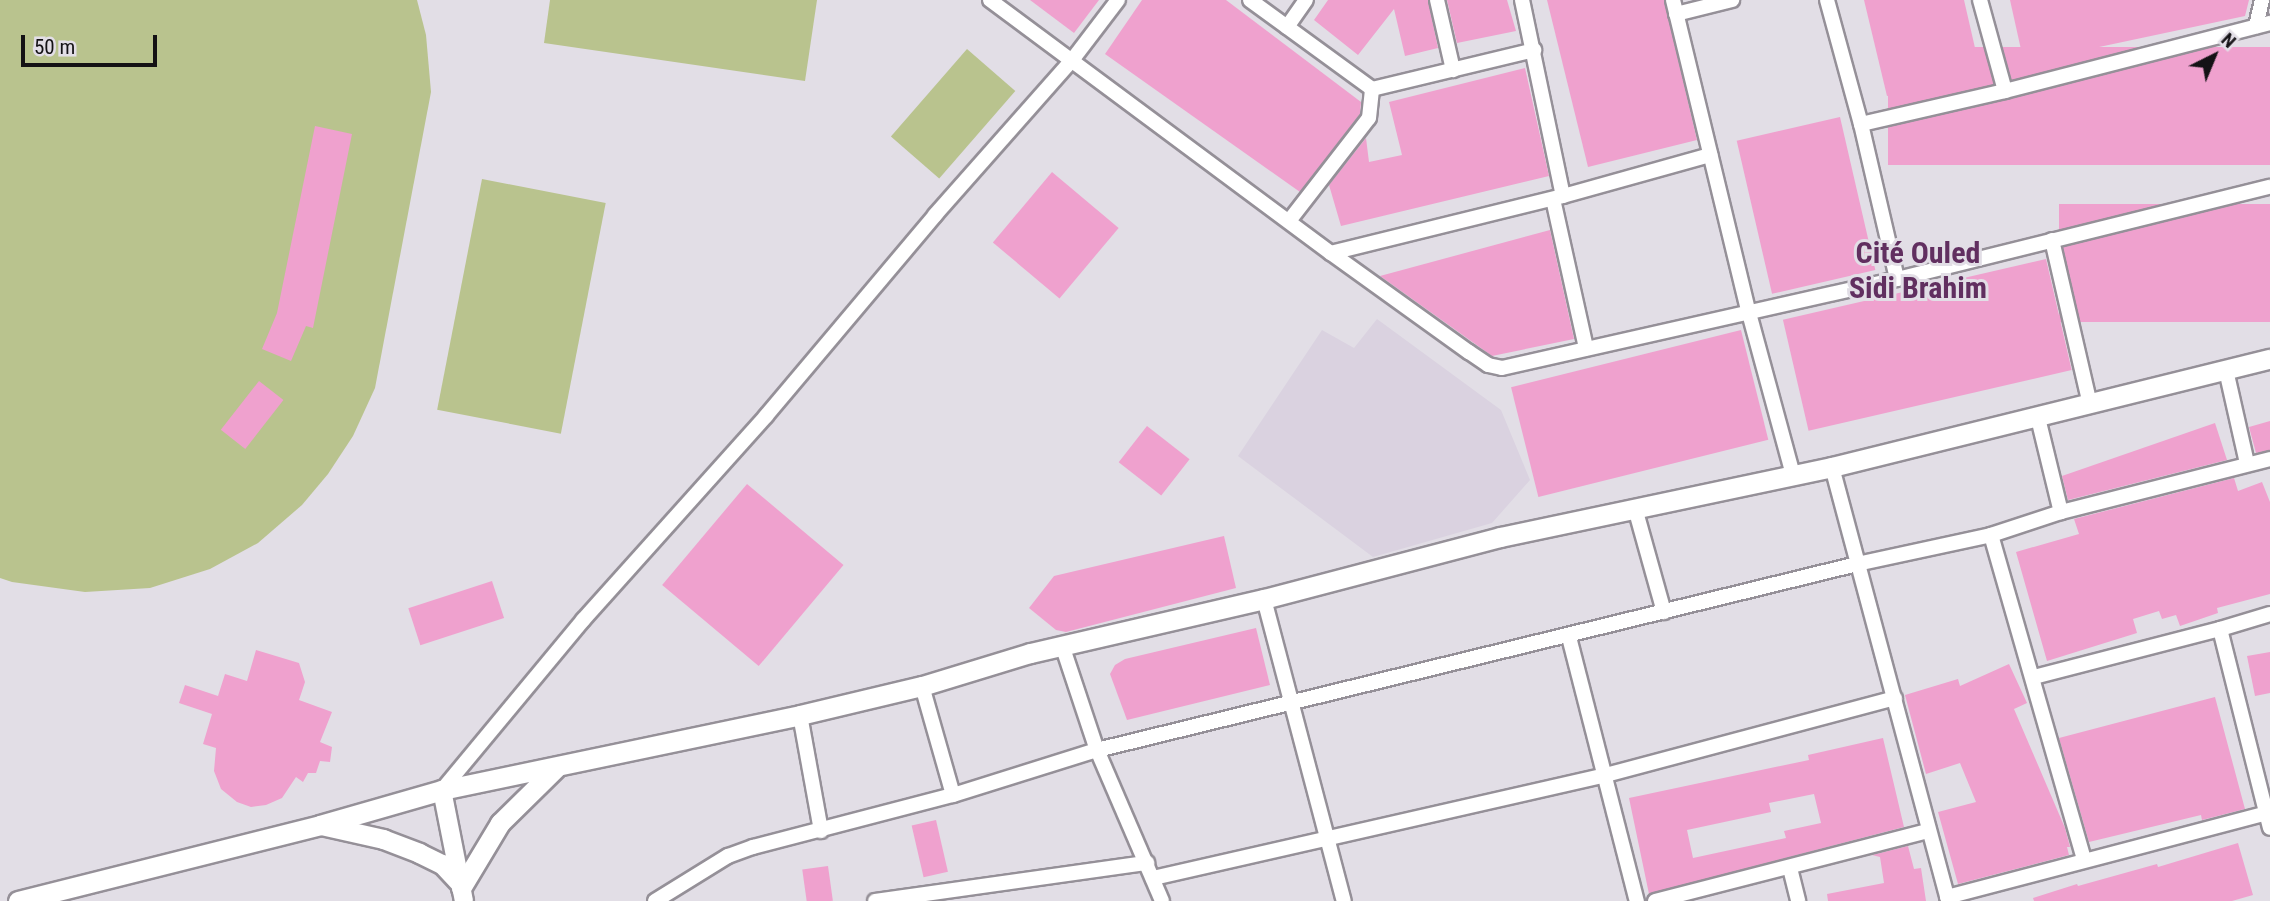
<!DOCTYPE html>
<html>
<head>
<meta charset="utf-8">
<style>
  body { margin:0 }
  #map { position:relative; width:2270px; height:901px; overflow:hidden; background:#e2dee6; font-family:"Roboto Condensed",sans-serif }
  div>[style] { position:absolute }
  .built>* { inset:0; background:#dad2e0 }
  .green>* { inset:0; background:#b9c38e; transform-origin:0 0 }
  .building>* { inset:0; background:#efa1ce; transform-origin:0 0 }
  .roads { filter:drop-shadow(2px 0 #959098) drop-shadow(-2px 0 #959098) drop-shadow(0 2px #959098) drop-shadow(0 -2px #959098) }
  .minor>* { height:14px; margin:-7px; padding:0 7px; transform-origin:7px; border-radius:7px; background:#fff }
  .tertiary>* { height:18px; margin:-9px; padding:0 9px; transform-origin:9px; border-radius:9px; background:#fff }
  .secondary>* { height:19px; margin:-9.5px; padding:0 9.5px; transform-origin:9.5px; border-radius:9.5px; background:#fff }
  span { translate:-50% -50%; white-space:nowrap; text-align:center; line-height:1.15; -webkit-text-stroke:6px #e2dee6; paint-order:stroke }
  .district-label { font-size:30px; color:#612f60; font-weight:700 }
  .north { position:absolute; left:2179px; top:21px; width:70px; height:70px; -webkit-text-stroke:5px #e2dee6; paint-order:stroke; rotate:43deg; font-size:19px; font-weight:700; line-height:28px; text-align:center; color:#141215 }
  .north::after { content:''; display:block; margin:auto; width:24px; height:32px; background:#141215; clip-path:polygon(50% 0,100% 100%,50% 72%,0 100%) }
  .scale { position:absolute; left:21px; top:35px; width:136px; height:32px; box-sizing:border-box; border:4px solid #141215; border-top:0; padding-left:9px; font-size:21px; line-height:24px; white-space:nowrap; color:#141215; -webkit-text-stroke:5px #e2dee6; paint-order:stroke }
</style>
</head>
<body>
<div id="map">
  <div class="built">
    <div style="clip-path:polygon(1377px 319px,1501px 410px,1530px 480px,1492px 523px,1373px 557px,1238px 456px,1322px 330px,1354px 348px)"></div>
  </div>
  <div class="green">
    <div style="clip-path:polygon(0 0,417px 0,426px 35px,431px 92px,375px 388px,353px 436px,328px 474px,302px 505px,258px 543px,210px 569px,150px 588px,85px 592px,12px 582px,0 578px)"></div>
    <div style="clip-path:polygon(550px 0,817px 0,805px 81px,544px 43px)"></div>
    <div style="left:967px;top:49px;width:64px;height:116px;rotate:41deg"></div>
    <div style="left:482px;top:179px;width:126px;height:235px;rotate:11deg"></div>
  </div>
  <div class="building">
    <div style="clip-path:polygon(1030px 0,1099px 0,1074px 33px)"></div>
    <div style="clip-path:polygon(1142px 0,1226px 0,1361px 102px,1360px 114px,1300px 192px,1105px 54px)"></div>
    <div style="clip-path:polygon(1328px 0,1428px 0,1438px 48px,1405px 56px,1394px 9px,1358px 55px,1314px 20px)"></div>
    <div style="clip-path:polygon(1447px 0,1507px 0,1516px 31px,1457px 43px)"></div>
    <div style="clip-path:polygon(1547px 0,1664px 0,1697px 140px,1588px 167px)"></div>
    <div style="clip-path:polygon(1864px 0,1964px 0,1981px 74px,1887px 96px)"></div>
    <div style="clip-path:polygon(2010px 0,2249px 0,2245px 16px,2024px 63px)"></div>
    <div style="left:2270px;top:47px;width:118px;height:382px;rotate:90deg"></div>
    <div style="clip-path:polygon(1525px 68px,1549px 176px,1341px 226px,1329px 185px,1366px 138px,1369px 162px,1402px 155px,1389px 102px)"></div>
    <div style="left:1840px;top:117px;width:157px;height:106px;rotate:77deg"></div>
    <div style="clip-path:polygon(315px 126px,352px 134px,313px 328px,306px 326px,291px 361px,262px 349px,277px 313px)"></div>
    <div style="left:1052px;top:172px;width:87px;height:92px;rotate:40deg"></div>
    <div style="left:2270px;top:204px;width:118px;height:211px;rotate:90deg"></div>
    <div style="clip-path:polygon(1550px 230px,1574px 339px,1492px 356px,1380px 276px)"></div>
    <div style="left:2046px;top:259px;width:114px;height:270px;rotate:77deg"></div>
    <div style="left:1741px;top:330px;width:113px;height:237px;rotate:76deg"></div>
    <div style="left:259px;top:381px;width:31px;height:62px;rotate:38deg"></div>
    <div style="clip-path:polygon(2270px 421px,2270px 450px,2256px 453px,2249px 427px)"></div>
    <div style="clip-path:polygon(2215px 423px,2227px 460px,2068px 500px,2062px 476px)"></div>
    <div style="left:1147px;top:426px;width:54px;height:46px;rotate:38deg"></div>
    <div style="clip-path:polygon(2234px 478px,2238px 491px,2262px 482px,2270px 502px,2270px 594px,2217px 608px,2218px 613px,2180px 626px,2176px 615px,2162px 619px,2159px 611px,2133px 619px,2137px 633px,2047px 661px,2016px 552px,2079px 534px,2074px 519px)"></div>
    <div style="left:747px;top:484px;width:126px;height:132px;rotate:40deg"></div>
    <div style="clip-path:polygon(1224px 536px,1236px 588px,1066px 632px,1056px 630px,1029px 608px,1054px 576px)"></div>
    <div style="left:492px;top:581px;width:39px;height:88px;rotate:72deg"></div>
    <div style="clip-path:polygon(1256px 628px,1270px 685px,1127px 720px,1110px 674px,1115px 665px,1125px 659px)"></div>
    <div style="clip-path:polygon(256px 650px,299px 663px,305px 682px,299px 700px,332px 712px,320px 742px,332px 747px,330px 762px,320px 761px,316px 773px,308px 773px,303px 782px,296px 777px,282px 798px,266px 805px,251px 807px,237px 802px,221px 789px,214px 771px,216px 748px,203px 744px,212px 714px,179px 703px,185px 685px,218px 696px,225px 674px,247px 681px)"></div>
    <div style="clip-path:polygon(2270px 652px,2270px 693px,2255px 696px,2247px 656px)"></div>
    <div style="clip-path:polygon(2009px 664px,2027px 703px,2014px 709px,2065px 828px,2070px 847px,2067px 847px,2069px 855px,1958px 884px,1938px 812px,1976px 802px,1960px 763px,1926px 774px,1905px 695px,1958px 679px,1960px 686px)"></div>
    <div style="clip-path:polygon(2215px 697px,2245px 809px,2202px 820px,2201px 815px,2089px 842px,2059px 738px)"></div>
    <div style="clip-path:polygon(evenodd,1883px 738px,1904px 827px,1649px 894px,1629px 798px,1809px 760px,1808px 755px,1883px 738px,1814px 794px,1821px 823px,1784px 831px,1786px 838px,1693px 858px,1687px 830px,1771px 812px,1769px 803px,1814px 794px)"></div>
    <div style="left:936px;top:820px;width:53px;height:25px;rotate:77deg"></div>
    <div style="clip-path:polygon(2238px 843px,2253px 895px,2232px 901px,2034px 901px,2033px 898px,2077px 884px,2078px 886px,2157px 864px,2158px 867px)"></div>
    <div style="clip-path:polygon(1908px 846px,1914px 869px,1921px 868px,1926px 901px,1828px 901px,1827px 894px,1884px 883px,1880px 857px,1872px 855px)"></div>
    <div style="left:828px;top:866px;width:35px;height:26px;rotate:82deg"></div>
  </div>
  <div class="roads">
    <div class="minor">
      <div style="left:990px;top:0;width:425px;rotate:36.6deg"></div>
      <div style="left:1331px;top:253px;width:170px;rotate:35.7deg"></div>
      <div style="left:1469px;top:352px;width:23px;rotate:34deg"></div>
      <div style="left:1488px;top:365px;width:14px;rotate:12deg"></div>
      <div style="left:1502px;top:368px;width:405px;rotate:-12.7deg"></div>
      <div style="left:1897px;top:279px;width:384px;rotate:-13.9deg"></div>
      <div style="left:1250px;top:0;width:151px;rotate:36.1deg"></div>
      <div style="left:1372px;top:89px;width:167px;rotate:-13.5deg"></div>
      <div style="left:1437px;top:0;width:72px;rotate:77.1deg"></div>
      <div style="left:1522px;top:0;width:200px;rotate:78.2deg"></div>
      <div style="left:1673px;top:0;width:322px;rotate:76.4deg"></div>
      <div style="left:1749px;top:313px;width:168px;rotate:74.8deg"></div>
      <div style="left:1827px;top:0;width:129px;rotate:74.7deg"></div>
      <div style="left:1861px;top:124px;width:159px;rotate:76.9deg"></div>
      <div style="left:1980px;top:0;width:94px;rotate:74.6deg"></div>
      <div style="left:1676px;top:14px;width:58px;rotate:-14deg"></div>
      <div style="left:2256px;top:26px;width:27px;rotate:-77deg"></div>
      <div style="left:1287px;top:27px;width:33px;rotate:-55deg"></div>
      <div style="left:1861px;top:124px;width:148px;rotate:-12.9deg"></div>
      <div style="left:2005px;top:91px;width:274px;rotate:-14.4deg"></div>
      <div style="left:1553px;top:199px;width:153px;rotate:77.5deg"></div>
      <div style="left:1289px;top:221px;width:130px;rotate:-52.2deg"></div>
      <div style="left:1369px;top:118px;width:29px;rotate:-84deg"></div>
      <div style="left:2052px;top:240px;width:169px;rotate:77deg"></div>
      <div style="left:1331px;top:253px;width:239px;rotate:-13.8deg"></div>
      <div style="left:1563px;top:196px;width:153px;rotate:-15.6deg"></div>
      <div style="left:2226px;top:370px;width:95px;rotate:77.3deg"></div>
      <div style="left:2038px;top:418px;width:97px;rotate:76.3deg"></div>
      <div style="left:1832px;top:467px;width:449px;rotate:75deg"></div>
      <div style="left:1635px;top:508px;width:108px;rotate:74.4deg"></div>
      <div style="left:1991px;top:535px;width:338px;rotate:74deg"></div>
      <div style="left:1264px;top:599px;width:312px;rotate:75.2deg"></div>
      <div style="left:2270px;top:614px;width:52px;rotate:163.3deg"></div>
      <div style="left:2220px;top:629px;width:205px;rotate:75.9deg"></div>
      <div style="left:1569px;top:637px;width:273px;rotate:75.6deg"></div>
      <div style="left:1062px;top:645px;width:111px;rotate:71.6deg"></div>
      <div style="left:1097px;top:750px;width:164px;rotate:66.7deg"></div>
      <div style="left:2034px;top:677px;width:192px;rotate:-14.5deg"></div>
      <div style="left:922px;top:686px;width:113px;rotate:74.1deg"></div>
      <div style="left:800px;top:715px;width:118px;rotate:79.7deg"></div>
      <div style="left:442px;top:790px;width:221px;rotate:-50.3deg"></div>
      <div style="left:583px;top:620px;width:274px;rotate:-48.1deg"></div>
      <div style="left:766px;top:416px;width:263px;rotate:-49.9deg"></div>
      <div style="left:935px;top:215px;width:208px;rotate:-48.5deg"></div>
      <div style="left:1073px;top:59px;width:74px;rotate:-52.7deg"></div>
      <div style="left:1790px;top:868px;width:34px;rotate:76deg"></div>
      <div style="left:1153px;top:878px;width:465px;rotate:-12.8deg"></div>
      <div style="left:1606px;top:775px;width:299px;rotate:-14.9deg"></div>
      <div style="left:1947px;top:897px;width:334px;rotate:-14.7deg"></div>
      <div style="left:655px;top:901px;width:86px;rotate:-31.7deg"></div>
      <div style="left:728px;top:856px;width:27px;rotate:-20deg"></div>
      <div style="left:753px;top:847px;width:207px;rotate:-14.6deg"></div>
      <div style="left:953px;top:795px;width:151px;rotate:-17.4deg"></div>
      <div style="left:1097px;top:750px;width:782px;rotate:-13.75deg"></div>
      <div style="left:1857px;top:564px;width:137px;rotate:-12.2deg"></div>
      <div style="left:1991px;top:535px;width:74px;rotate:-18.2deg"></div>
      <div style="left:2061px;top:512px;width:216px;rotate:-14.2deg"></div>
      <div style="left:875px;top:901px;width:275px;rotate:-8deg"></div>
      <div style="left:1655px;top:901px;width:281px;rotate:-14.4deg"></div>
    </div>
    <div class="tertiary">
      <div style="left:442px;top:790px;width:113px;rotate:78.8deg"></div>
    </div>
    <div class="secondary">
      <div style="left:321px;top:825px;width:64px;rotate:12.7deg"></div>
      <div style="left:383px;top:839px;width:39px;rotate:21deg"></div>
      <div style="left:419px;top:853px;width:25px;rotate:26deg"></div>
      <div style="left:442px;top:864px;width:25px;rotate:47deg"></div>
      <div style="left:461px;top:888px;width:76px;rotate:-59deg"></div>
      <div style="left:500px;top:823px;width:78px;rotate:-44.5deg"></div>
      <div style="left:18px;top:901px;width:311px;rotate:-14.1deg"></div>
      <div style="left:320px;top:825px;width:127px;rotate:-16deg"></div>
      <div style="left:442px;top:790px;width:366px;rotate:-11.8deg"></div>
      <div style="left:800px;top:715px;width:125px;rotate:-13.4deg"></div>
      <div style="left:922px;top:686px;width:113px;rotate:-17deg"></div>
      <div style="left:1030px;top:653px;width:240px;rotate:-13deg"></div>
      <div style="left:1264px;top:599px;width:244px;rotate:-14.7deg"></div>
      <div style="left:1500px;top:537px;width:339px;rotate:-11.9deg"></div>
      <div style="left:1832px;top:467px;width:451px;rotate:-13.9deg"></div>
    </div>
  </div>
  <div class="district-label">
    <span style="left:1918px;top:270px">Cité Ouled<br>Sidi Brahim</span>
  </div>
  <div class="north">N</div>
  <div class="scale">50 m</div>
</div>
</body>
</html>
